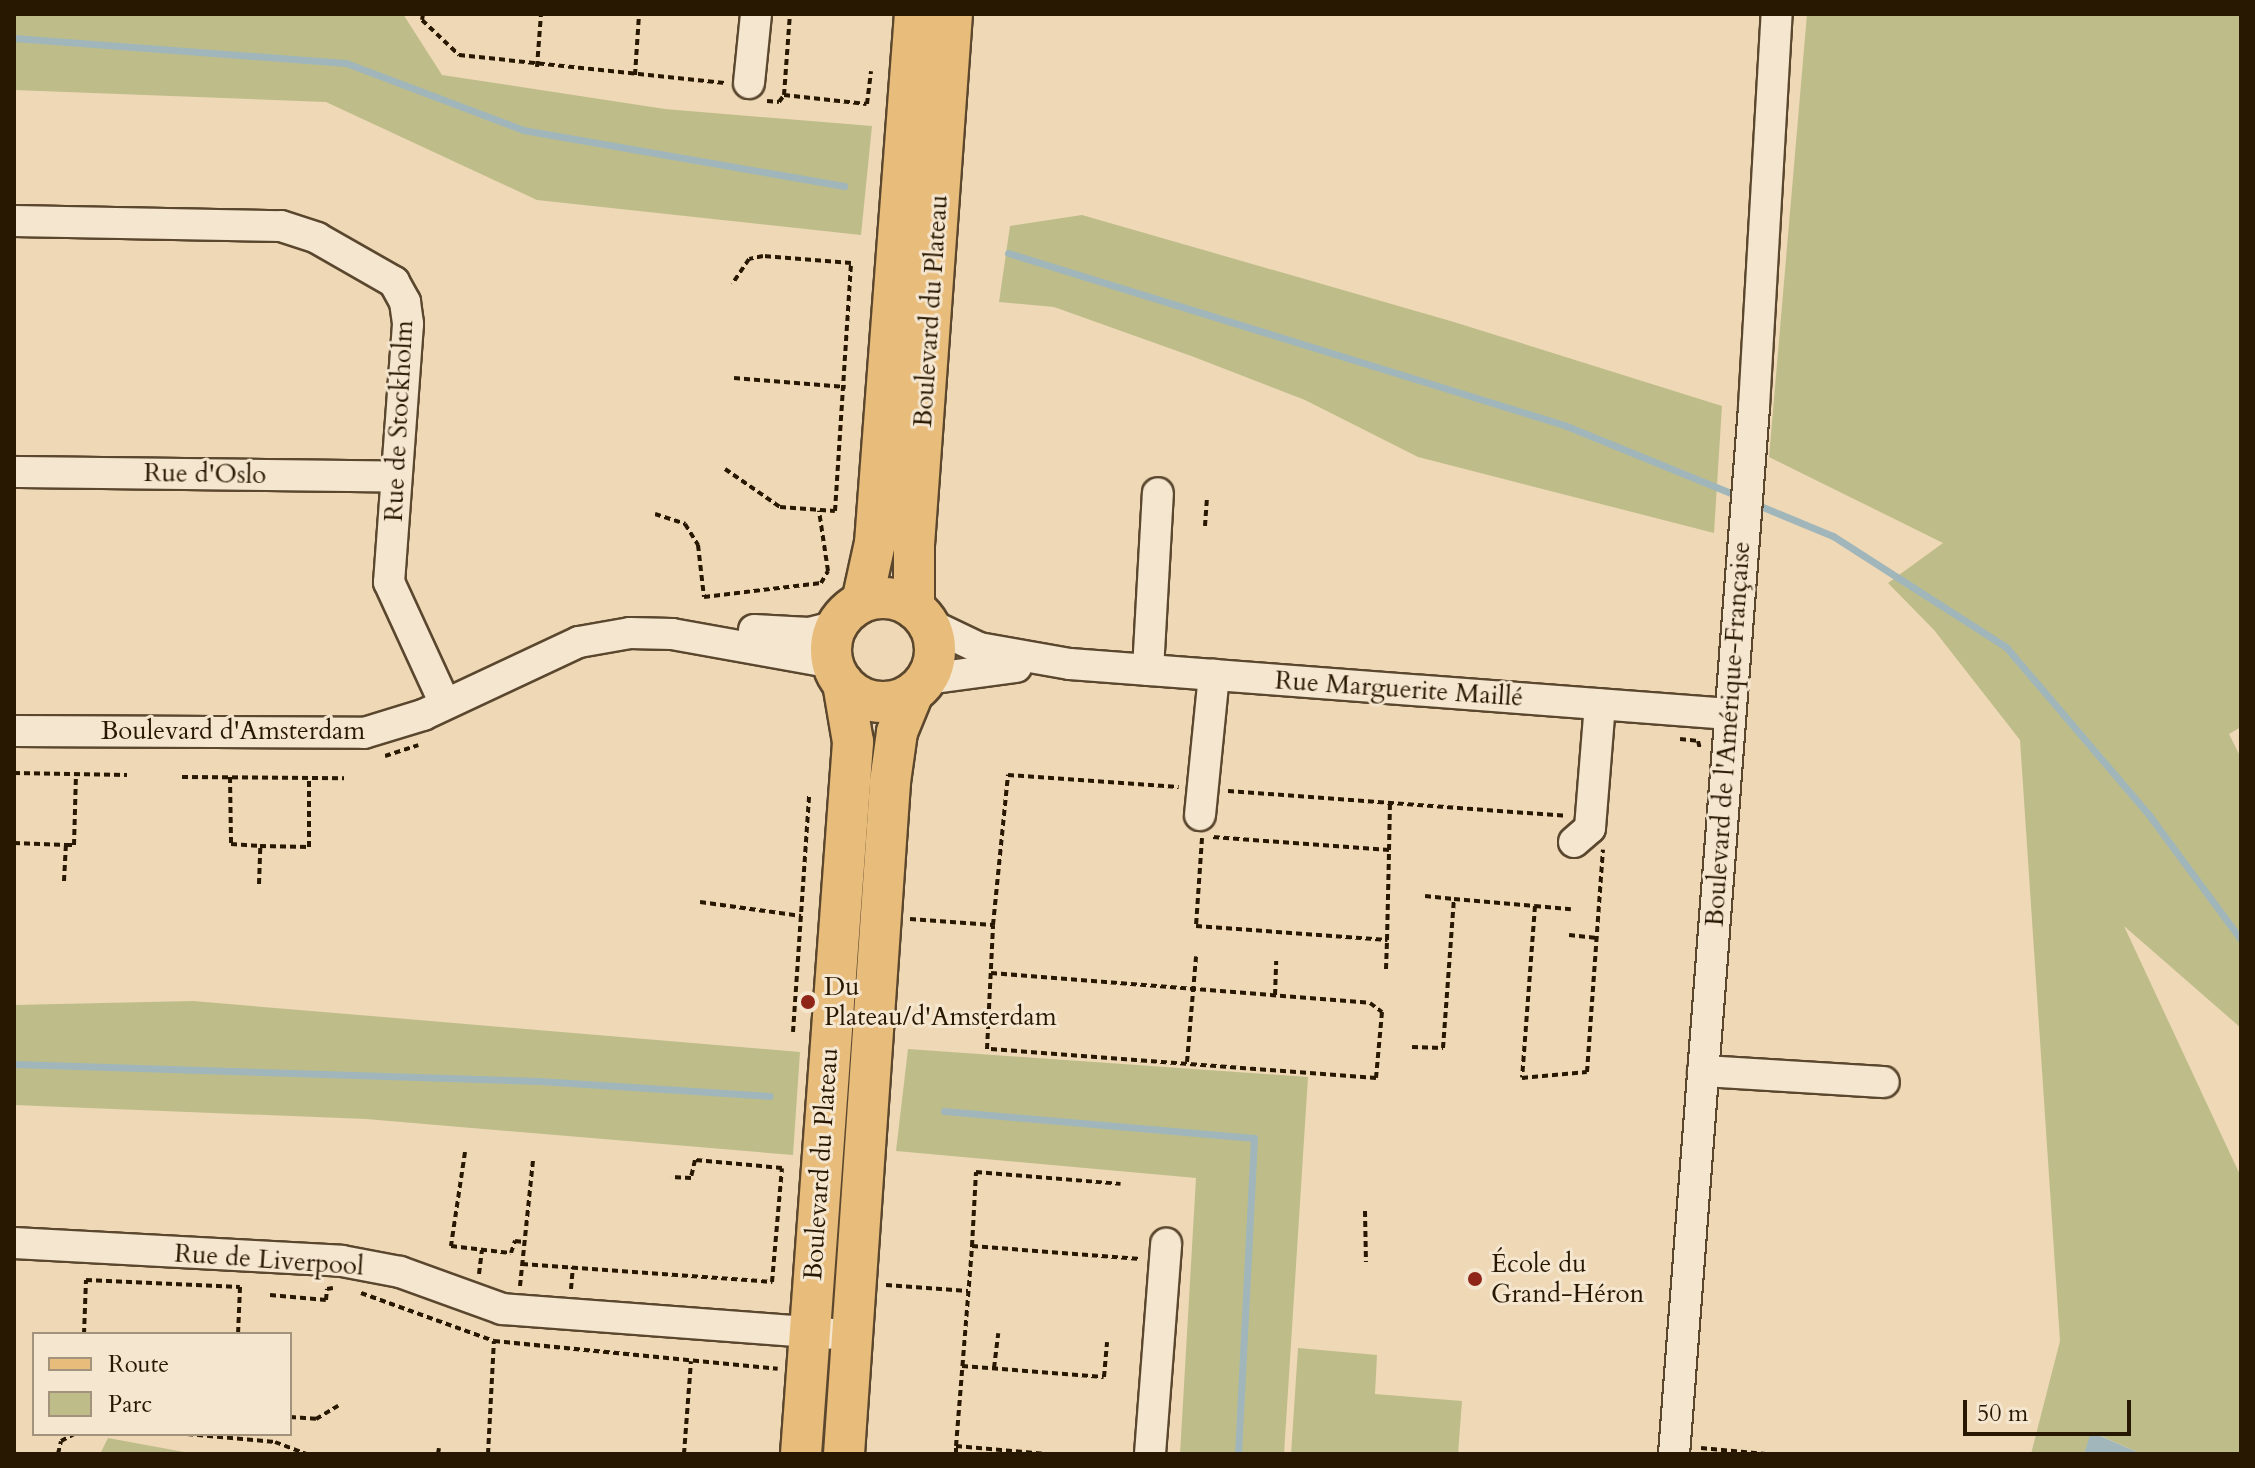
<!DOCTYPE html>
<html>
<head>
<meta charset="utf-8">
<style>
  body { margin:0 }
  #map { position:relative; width:2255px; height:1468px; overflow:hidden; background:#efd8b6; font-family:Cardo,serif }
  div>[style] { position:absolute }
  .green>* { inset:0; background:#bebd8a }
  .water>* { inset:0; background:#a0b6ba }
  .stream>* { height:7px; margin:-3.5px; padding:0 3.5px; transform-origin:3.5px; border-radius:3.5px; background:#a0b6ba }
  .path>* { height:4px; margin-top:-2px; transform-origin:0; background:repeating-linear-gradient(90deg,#281701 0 6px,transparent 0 10px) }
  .roads { filter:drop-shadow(2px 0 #5a472e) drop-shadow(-2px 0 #5a472e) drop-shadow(0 2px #5a472e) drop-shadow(0 -2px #5a472e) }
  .minor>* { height:30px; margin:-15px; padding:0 15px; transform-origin:15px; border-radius:15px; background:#f5e6d0 }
  .major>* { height:40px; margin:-20px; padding:0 20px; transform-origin:20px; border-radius:20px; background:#e8bc7b }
  .major>.ring { margin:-20px; padding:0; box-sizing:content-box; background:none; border:40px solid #e8bc7b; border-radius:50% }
  .dots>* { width:22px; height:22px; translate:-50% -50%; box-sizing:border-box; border:4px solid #f5e6d0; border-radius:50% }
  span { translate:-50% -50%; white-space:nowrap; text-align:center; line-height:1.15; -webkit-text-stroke:6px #f5e6d0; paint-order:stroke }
  .street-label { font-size:26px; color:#281701 }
  .poi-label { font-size:26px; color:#281701 }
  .left { translate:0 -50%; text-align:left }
  .frame { position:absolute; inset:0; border:16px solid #281701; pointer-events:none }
  .legend { position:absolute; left:32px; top:1332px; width:260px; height:104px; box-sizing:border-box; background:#f5e6d0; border:2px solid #a3937d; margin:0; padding:10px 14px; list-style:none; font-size:24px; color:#281701 }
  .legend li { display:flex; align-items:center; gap:16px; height:40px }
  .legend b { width:40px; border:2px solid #a3937d }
  .scale { position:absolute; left:1963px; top:1400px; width:168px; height:36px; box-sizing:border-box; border:4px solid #281701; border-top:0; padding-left:10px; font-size:24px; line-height:28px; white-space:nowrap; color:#281701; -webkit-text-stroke:6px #f5e6d0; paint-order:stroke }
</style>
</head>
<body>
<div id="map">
  <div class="green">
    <div style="clip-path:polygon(14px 14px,403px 14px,442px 75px,665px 109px,872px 126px,861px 235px,537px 200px,326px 102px,14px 90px)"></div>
    <div style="clip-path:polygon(1807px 14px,2241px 14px,2241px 727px,2229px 734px,2241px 758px,2241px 1028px,2124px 926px,2241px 1177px,2241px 1454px,2142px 1454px,2092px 1432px,2084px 1454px,2031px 1454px,2060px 1341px,2020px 740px,1934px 630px,1888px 583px,1943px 543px,1769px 457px)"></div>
    <div style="clip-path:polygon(1082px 215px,1454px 322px,1722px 406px,1714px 533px,1418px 457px,1305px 400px,1194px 357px,1054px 307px,999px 302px,1010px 226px)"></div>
    <div style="clip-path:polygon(193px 1001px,800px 1052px,793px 1155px,366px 1119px,14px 1105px,14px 1005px)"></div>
    <div style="clip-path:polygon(908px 1049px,1308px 1077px,1284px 1454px,1180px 1454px,1196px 1178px,896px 1151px)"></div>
    <div style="clip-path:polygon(1298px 1348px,1377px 1355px,1375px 1394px,1462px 1401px,1458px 1454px,1291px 1454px)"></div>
    <div style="clip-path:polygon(108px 1438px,195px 1454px,100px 1454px)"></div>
  </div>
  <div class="water">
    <div style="clip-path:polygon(2091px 1432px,2142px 1454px,2084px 1454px)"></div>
  </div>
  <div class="stream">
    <div style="left:14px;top:38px;width:333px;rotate:4.3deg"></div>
    <div style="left:346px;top:63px;width:189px;rotate:20.7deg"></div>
    <div style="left:523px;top:130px;width:326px;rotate:9.9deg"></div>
    <div style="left:1008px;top:253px;width:582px;rotate:17.19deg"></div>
    <div style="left:1564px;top:425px;width:188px;rotate:22.2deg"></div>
    <div style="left:1753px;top:503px;width:87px;rotate:22.4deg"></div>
    <div style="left:1833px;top:536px;width:206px;rotate:32.7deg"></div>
    <div style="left:2006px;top:647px;width:221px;rotate:49.6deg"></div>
    <div style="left:2149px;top:815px;width:155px;rotate:53.6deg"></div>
    <div style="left:14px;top:1064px;width:525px;rotate:1.85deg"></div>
    <div style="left:539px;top:1081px;width:231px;rotate:3.7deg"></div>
    <div style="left:944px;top:1111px;width:311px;rotate:5deg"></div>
    <div style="left:1254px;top:1138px;width:316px;rotate:92.9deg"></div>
  </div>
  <div class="path">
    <div style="left:423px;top:14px;width:6px;rotate:99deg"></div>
    <div style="left:422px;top:20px;width:51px;rotate:43.4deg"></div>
    <div style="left:459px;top:55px;width:267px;rotate:6deg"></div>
    <div style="left:537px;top:67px;width:53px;rotate:-85.7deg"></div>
    <div style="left:635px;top:75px;width:61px;rotate:-86.2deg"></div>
    <div style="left:784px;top:95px;width:83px;rotate:6.2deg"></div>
    <div style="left:867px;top:104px;width:33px;rotate:-83deg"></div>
    <div style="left:767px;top:101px;width:12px;rotate:5deg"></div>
    <div style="left:779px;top:102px;width:9px;rotate:-54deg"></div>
    <div style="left:784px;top:95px;width:81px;rotate:-85.8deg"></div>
    <div style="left:734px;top:378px;width:112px;rotate:4.6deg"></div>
    <div style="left:725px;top:469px;width:67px;rotate:34.6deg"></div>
    <div style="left:780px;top:507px;width:55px;rotate:4.2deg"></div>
    <div style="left:835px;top:511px;width:249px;rotate:-86.3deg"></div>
    <div style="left:851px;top:263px;width:88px;rotate:-175.5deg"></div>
    <div style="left:763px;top:256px;width:14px;rotate:168deg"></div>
    <div style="left:749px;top:259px;width:30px;rotate:124deg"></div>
    <div style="left:655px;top:514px;width:32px;rotate:18deg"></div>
    <div style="left:685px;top:524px;width:25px;rotate:58deg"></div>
    <div style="left:698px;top:545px;width:52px;rotate:83.4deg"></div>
    <div style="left:704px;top:597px;width:118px;rotate:-6.8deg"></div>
    <div style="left:821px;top:583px;width:14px;rotate:-60deg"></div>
    <div style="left:828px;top:571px;width:61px;rotate:-98.5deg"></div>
    <div style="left:1205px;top:526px;width:29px;rotate:-86deg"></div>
    <div style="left:1680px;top:739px;width:18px;rotate:6deg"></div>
    <div style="left:1698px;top:741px;width:8px;rotate:76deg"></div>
    <div style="left:385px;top:756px;width:35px;rotate:-18deg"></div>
    <div style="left:14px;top:773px;width:113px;rotate:1deg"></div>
    <div style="left:182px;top:777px;width:162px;rotate:0.4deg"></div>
    <div style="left:230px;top:777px;width:67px;rotate:89.1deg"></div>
    <div style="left:231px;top:844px;width:29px;rotate:4deg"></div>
    <div style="left:1228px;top:791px;width:339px;rotate:4.2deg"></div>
    <div style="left:1202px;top:838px;width:88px;rotate:93.9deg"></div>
    <div style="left:1196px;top:926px;width:192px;rotate:4.2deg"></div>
    <div style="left:1387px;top:940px;width:90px;rotate:-88.7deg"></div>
    <div style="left:1389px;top:850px;width:177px;rotate:-175.8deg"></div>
    <div style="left:14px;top:843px;width:52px;rotate:2.2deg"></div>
    <div style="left:1389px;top:850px;width:47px;rotate:-88.8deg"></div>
    <div style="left:64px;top:881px;width:36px;rotate:-87deg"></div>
    <div style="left:66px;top:845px;width:8px"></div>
    <div style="left:74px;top:845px;width:71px;rotate:-88.4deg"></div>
    <div style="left:259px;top:884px;width:38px;rotate:-88deg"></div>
    <div style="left:260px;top:846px;width:49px;rotate:1.2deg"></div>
    <div style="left:309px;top:847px;width:70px;rotate:-90deg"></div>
    <div style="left:1425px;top:896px;width:29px;rotate:6deg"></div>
    <div style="left:700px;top:902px;width:102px;rotate:7.9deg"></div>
    <div style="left:1535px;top:906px;width:36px;rotate:5deg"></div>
    <div style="left:910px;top:919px;width:83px;rotate:4.1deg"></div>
    <div style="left:1569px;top:935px;width:28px;rotate:6deg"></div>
    <div style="left:1386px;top:969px;width:29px;rotate:-88deg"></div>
    <div style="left:991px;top:973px;width:380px;rotate:4.5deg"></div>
    <div style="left:1370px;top:1003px;width:15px;rotate:37deg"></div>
    <div style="left:1382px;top:1012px;width:66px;rotate:95.2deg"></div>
    <div style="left:1376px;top:1078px;width:390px;rotate:-175.7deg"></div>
    <div style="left:987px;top:1049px;width:124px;rotate:-87.2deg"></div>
    <div style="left:993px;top:925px;width:151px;rotate:-84.3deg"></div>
    <div style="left:1008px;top:775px;width:171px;rotate:4deg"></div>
    <div style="left:1275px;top:995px;width:34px;rotate:-88deg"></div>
    <div style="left:793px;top:1032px;width:237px;rotate:-86.1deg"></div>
    <div style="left:1412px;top:1047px;width:31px;rotate:2deg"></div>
    <div style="left:1443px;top:1048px;width:149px;rotate:-85.8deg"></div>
    <div style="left:1454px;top:899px;width:81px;rotate:4.9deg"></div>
    <div style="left:1535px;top:906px;width:172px;rotate:94.3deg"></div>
    <div style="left:1522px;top:1078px;width:65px;rotate:-5.3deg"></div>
    <div style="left:1587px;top:1072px;width:223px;rotate:-85.9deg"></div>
    <div style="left:1187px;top:1062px;width:106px;rotate:-85.1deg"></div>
    <div style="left:465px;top:1152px;width:95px;rotate:98.5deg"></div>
    <div style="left:451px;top:1246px;width:60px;rotate:6.7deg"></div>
    <div style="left:511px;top:1253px;width:13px;rotate:-72deg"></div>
    <div style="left:515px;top:1241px;width:9px;rotate:6deg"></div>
    <div style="left:1365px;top:1211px;width:51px;rotate:88.9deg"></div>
    <div style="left:972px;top:1246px;width:74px;rotate:-86.9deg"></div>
    <div style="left:976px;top:1172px;width:145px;rotate:4.7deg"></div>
    <div style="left:522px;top:1264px;width:251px;rotate:4.1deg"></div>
    <div style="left:772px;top:1282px;width:114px;rotate:-85deg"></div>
    <div style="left:782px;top:1168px;width:87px;rotate:-174.7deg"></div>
    <div style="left:695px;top:1160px;width:18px;rotate:103deg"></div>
    <div style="left:691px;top:1178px;width:20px;rotate:-177deg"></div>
    <div style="left:479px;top:1274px;width:24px;rotate:-83deg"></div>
    <div style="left:886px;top:1285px;width:82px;rotate:4.2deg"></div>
    <div style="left:520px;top:1286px;width:127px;rotate:-84.1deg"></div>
    <div style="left:571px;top:1289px;width:22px;rotate:-85deg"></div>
    <div style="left:361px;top:1293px;width:141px;rotate:19.8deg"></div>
    <div style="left:494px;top:1341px;width:285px;rotate:5.6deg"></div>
    <div style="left:270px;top:1295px;width:56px;rotate:5.1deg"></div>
    <div style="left:326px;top:1300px;width:11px;rotate:-85deg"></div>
    <div style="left:327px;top:1289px;width:6px;rotate:-9deg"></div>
    <div style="left:84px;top:1334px;width:54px;rotate:-87.9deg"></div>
    <div style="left:86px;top:1280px;width:154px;rotate:2.6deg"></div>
    <div style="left:240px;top:1287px;width:47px;rotate:92.4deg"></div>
    <div style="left:962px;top:1366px;width:142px;rotate:4.4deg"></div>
    <div style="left:1104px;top:1377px;width:35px;rotate:-85deg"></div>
    <div style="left:994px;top:1368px;width:35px;rotate:-83deg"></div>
    <div style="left:290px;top:1417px;width:26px;rotate:4deg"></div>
    <div style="left:316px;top:1419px;width:26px;rotate:-31deg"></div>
    <div style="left:187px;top:1434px;width:88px;rotate:5.2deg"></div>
    <div style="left:275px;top:1442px;width:34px;rotate:21deg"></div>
    <div style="left:956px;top:1446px;width:201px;rotate:-85.4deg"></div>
    <div style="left:972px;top:1246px;width:169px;rotate:4.4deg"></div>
    <div style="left:1701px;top:1448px;width:65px;rotate:5.3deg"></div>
    <div style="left:58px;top:1454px;width:13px;rotate:-77deg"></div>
    <div style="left:61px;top:1441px;width:15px;rotate:-28deg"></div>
    <div style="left:438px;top:1454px;width:6px;rotate:-81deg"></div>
    <div style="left:488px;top:1454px;width:113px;rotate:-87deg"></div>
    <div style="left:684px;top:1454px;width:93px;rotate:-85.7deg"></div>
    <div style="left:956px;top:1454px;width:8px;rotate:-90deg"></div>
    <div style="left:956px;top:1446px;width:90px;rotate:5.1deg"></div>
  </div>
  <div class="roads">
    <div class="minor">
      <div style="left:749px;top:83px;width:69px;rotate:-84.2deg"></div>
      <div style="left:14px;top:221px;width:267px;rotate:1.1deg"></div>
      <div style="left:281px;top:226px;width:38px;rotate:18deg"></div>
      <div style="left:317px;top:238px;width:89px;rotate:29.7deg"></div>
      <div style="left:394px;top:282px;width:23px;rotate:61deg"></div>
      <div style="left:405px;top:302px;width:22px;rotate:82deg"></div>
      <div style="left:408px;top:324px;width:259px;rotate:94.2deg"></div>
      <div style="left:389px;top:582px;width:134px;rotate:65.3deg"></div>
      <div style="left:14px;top:472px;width:382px;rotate:0.7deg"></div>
      <div style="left:929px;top:624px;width:55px;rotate:25.6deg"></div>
      <div style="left:979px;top:648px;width:92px;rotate:10deg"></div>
      <div style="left:1070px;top:664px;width:661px;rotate:4.34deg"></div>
      <div style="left:754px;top:630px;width:55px;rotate:3.1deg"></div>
      <div style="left:809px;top:633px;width:29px;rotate:-14deg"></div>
      <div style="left:1148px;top:670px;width:177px;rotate:-86.8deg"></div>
      <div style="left:927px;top:679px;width:90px;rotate:-7.7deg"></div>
      <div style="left:14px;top:731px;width:350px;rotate:0.3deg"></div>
      <div style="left:364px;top:733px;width:62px;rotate:-17deg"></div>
      <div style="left:423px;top:715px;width:172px;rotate:-25.1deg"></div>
      <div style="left:579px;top:642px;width:52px;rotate:-10deg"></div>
      <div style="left:630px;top:633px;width:42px;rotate:1.4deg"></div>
      <div style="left:672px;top:634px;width:164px;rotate:10.2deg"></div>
      <div style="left:1200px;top:815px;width:141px;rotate:-84.3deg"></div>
      <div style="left:1574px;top:842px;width:21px;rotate:-41deg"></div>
      <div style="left:1590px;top:828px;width:124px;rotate:-85.4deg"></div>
      <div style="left:1703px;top:1071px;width:181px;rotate:3.5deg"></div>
      <div style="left:14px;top:1243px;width:328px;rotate:3.1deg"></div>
      <div style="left:342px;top:1261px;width:59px;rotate:10.7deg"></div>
      <div style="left:400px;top:1272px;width:109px;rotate:19.9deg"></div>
      <div style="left:502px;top:1309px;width:330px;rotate:4.3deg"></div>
      <div style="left:1150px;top:1454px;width:211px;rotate:-85.6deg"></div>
      <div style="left:1674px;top:1454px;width:1050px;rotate:-85.63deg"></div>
      <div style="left:1754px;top:407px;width:394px;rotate:-86.7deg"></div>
    </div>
    <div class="major">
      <div class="ring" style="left:831px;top:598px;width:64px;height:64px"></div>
      <div style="left:862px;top:602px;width:60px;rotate:-77.6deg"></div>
      <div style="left:875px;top:543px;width:531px;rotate:-85.68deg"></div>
      <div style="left:914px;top:608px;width:63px;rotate:-90deg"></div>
      <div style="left:914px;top:545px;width:532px;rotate:-85.91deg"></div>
      <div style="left:801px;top:1454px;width:714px;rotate:-85.82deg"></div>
      <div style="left:853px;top:742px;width:60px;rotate:-99.6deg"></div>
      <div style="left:844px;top:1454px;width:674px;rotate:-86.08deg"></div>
      <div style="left:890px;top:782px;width:50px;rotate:-82deg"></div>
      <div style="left:897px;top:732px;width:42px;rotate:-67.7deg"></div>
    </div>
  </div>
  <div class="dots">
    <div style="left:808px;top:1002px;background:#8f2418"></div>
    <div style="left:1475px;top:1279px;background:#8f2418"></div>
  </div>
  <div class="street-label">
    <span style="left:931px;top:311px;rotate:-86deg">Boulevard du Plateau</span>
    <span style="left:399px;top:421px;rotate:-87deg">Rue de Stockholm</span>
    <span style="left:205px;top:474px;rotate:1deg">Rue d'Oslo</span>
    <span style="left:1399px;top:689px;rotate:4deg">Rue Marguerite Maillé</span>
    <span style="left:233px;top:731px">Boulevard d'Amsterdam</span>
    <span style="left:1728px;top:734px;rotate:-86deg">Boulevard de l'Amérique-Française</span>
    <span style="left:821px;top:1164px;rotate:-86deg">Boulevard du Plateau</span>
    <span style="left:269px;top:1260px;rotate:4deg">Rue de Liverpool</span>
  </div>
  <div class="poi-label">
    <span class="left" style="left:824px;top:1002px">Du<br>Plateau/d'Amsterdam</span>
    <span class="left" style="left:1491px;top:1279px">École du<br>Grand-Héron</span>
  </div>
  <div class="frame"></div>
  <ul class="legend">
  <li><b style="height:10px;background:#e8bc7b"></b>Route</li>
  <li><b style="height:22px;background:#bebd8a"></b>Parc</li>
  </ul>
  <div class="scale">50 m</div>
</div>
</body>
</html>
